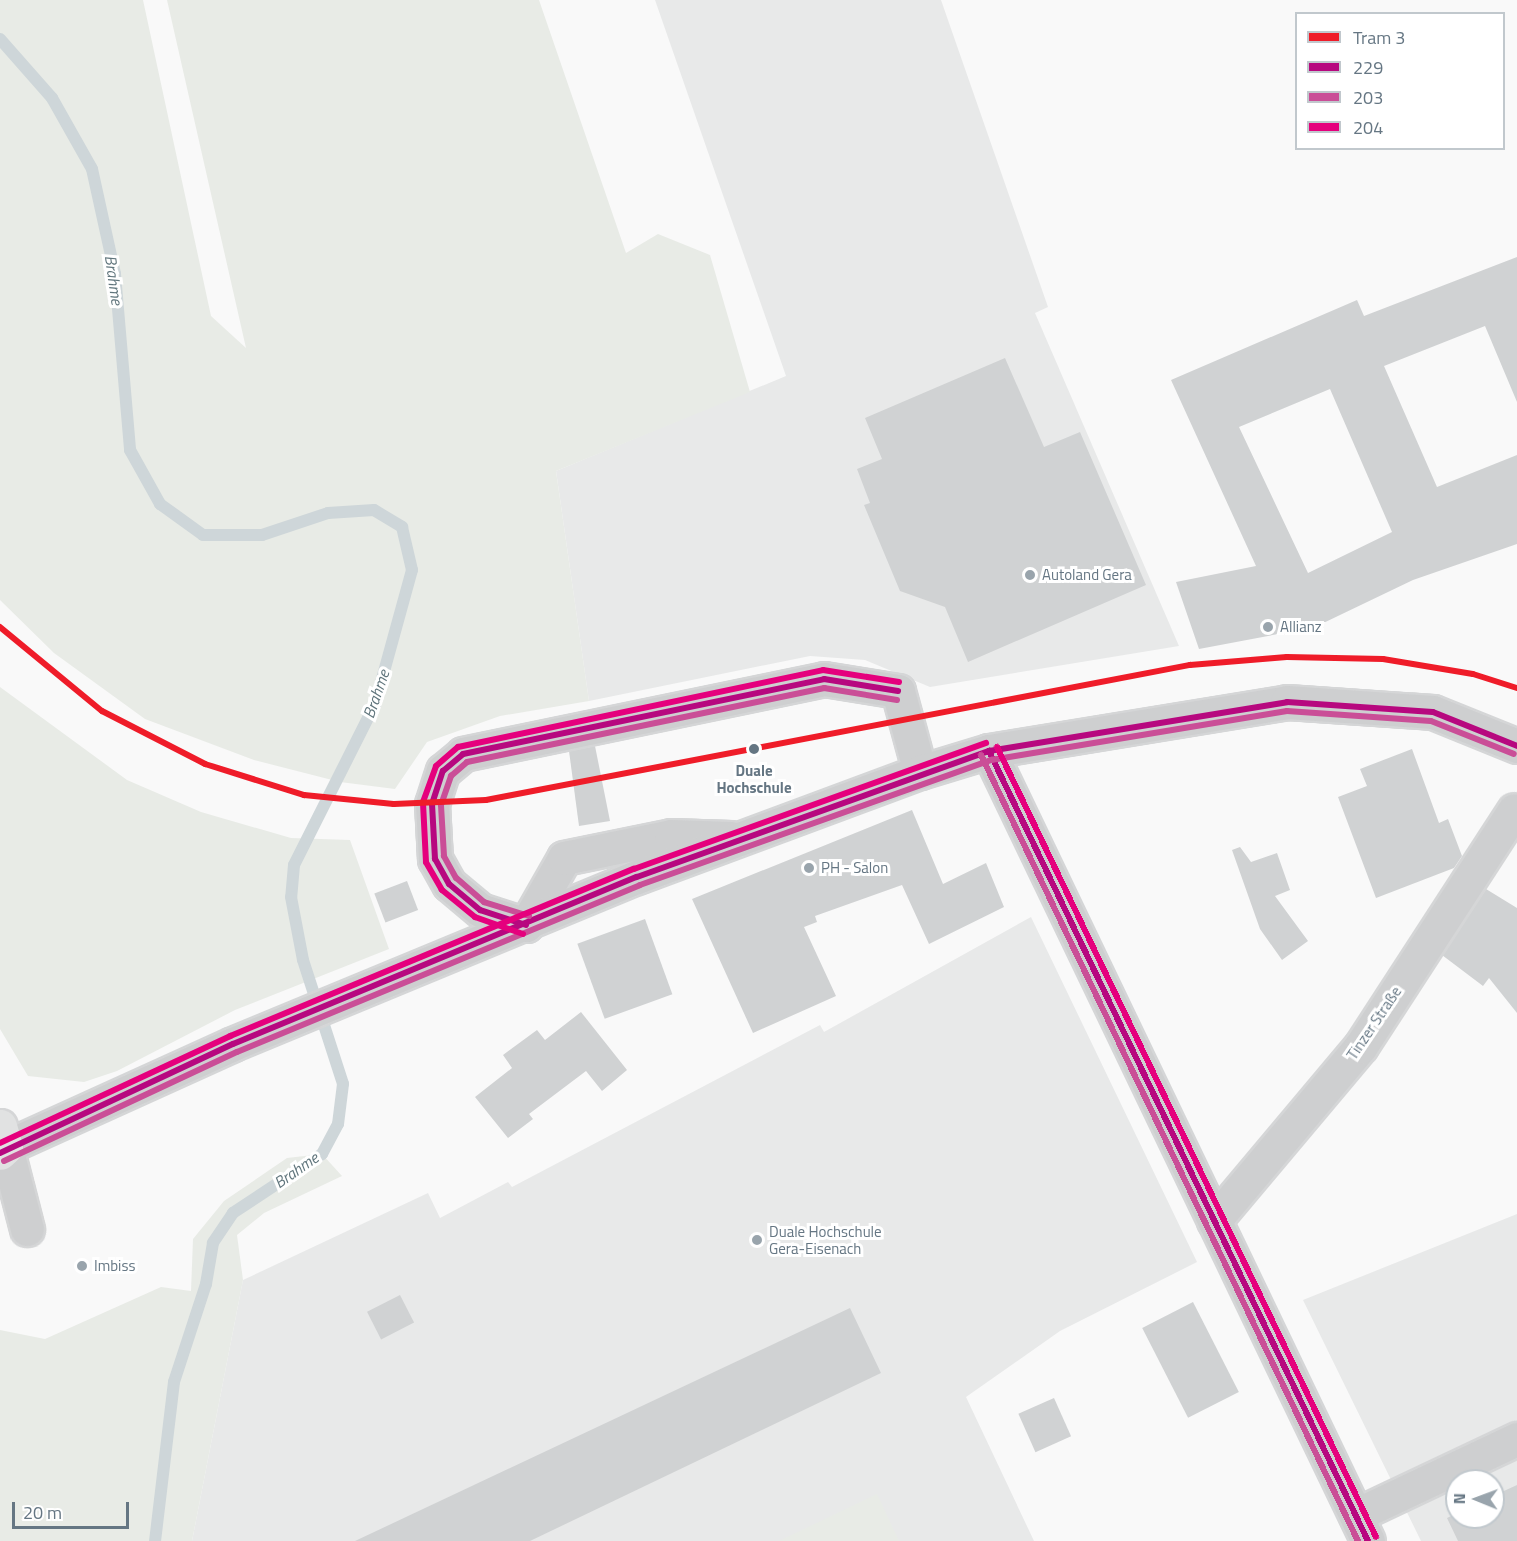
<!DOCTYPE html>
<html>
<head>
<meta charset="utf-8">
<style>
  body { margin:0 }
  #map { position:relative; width:1517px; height:1541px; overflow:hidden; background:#f9f9f9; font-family:"Titillium Web",sans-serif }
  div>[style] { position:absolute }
  .built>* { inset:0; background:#e8e9e9 }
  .green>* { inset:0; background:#e8ebe6 }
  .stream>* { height:12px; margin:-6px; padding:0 6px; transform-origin:6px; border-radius:6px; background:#ced6d9 }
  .building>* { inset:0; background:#d0d2d3; transform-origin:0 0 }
  .roads { filter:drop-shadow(2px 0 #d5d6d7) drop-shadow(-2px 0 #d5d6d7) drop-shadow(0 2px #d5d6d7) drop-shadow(0 -2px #d5d6d7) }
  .minor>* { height:33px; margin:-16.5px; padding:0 16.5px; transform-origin:16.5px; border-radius:16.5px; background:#cecfd0 }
  .major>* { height:33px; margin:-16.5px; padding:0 16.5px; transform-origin:16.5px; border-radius:16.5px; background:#e1e2e2 }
  .bus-1>* { height:6px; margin:-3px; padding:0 3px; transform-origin:3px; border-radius:3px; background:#b7087f }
  .bus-2>* { height:6px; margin:-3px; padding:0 3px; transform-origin:3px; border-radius:3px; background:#ca4e97 }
  .bus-3>* { height:6px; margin:-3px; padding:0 3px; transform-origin:3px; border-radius:3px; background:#e5007d }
  .tram-1>* { height:6px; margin:-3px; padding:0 3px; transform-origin:3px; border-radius:3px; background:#ef1c29 }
  .dots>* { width:16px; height:16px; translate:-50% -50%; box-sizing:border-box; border:3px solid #fff; border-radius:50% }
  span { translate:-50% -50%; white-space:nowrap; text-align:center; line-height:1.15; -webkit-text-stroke:6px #fff; paint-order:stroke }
  .poi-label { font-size:15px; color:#657683 }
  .left { translate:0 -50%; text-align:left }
  .stop-label { font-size:15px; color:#657683; font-weight:700 }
  .street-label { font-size:15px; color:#657683 }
  .water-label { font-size:16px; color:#60757c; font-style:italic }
  .legend { position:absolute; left:1295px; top:12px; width:210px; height:138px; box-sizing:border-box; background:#fff; border:2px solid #c1c8cd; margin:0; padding:8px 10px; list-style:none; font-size:18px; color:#657683 }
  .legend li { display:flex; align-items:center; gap:12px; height:30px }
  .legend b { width:30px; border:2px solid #c1c8cd }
  .north { position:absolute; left:1445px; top:1469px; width:60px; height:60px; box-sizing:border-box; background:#fff; border:2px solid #c1c8cd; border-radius:50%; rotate:271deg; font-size:16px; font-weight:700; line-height:24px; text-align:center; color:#657683 }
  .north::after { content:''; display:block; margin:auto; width:21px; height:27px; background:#99a4ac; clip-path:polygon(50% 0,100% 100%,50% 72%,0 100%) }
  .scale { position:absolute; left:12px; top:1502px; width:117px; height:27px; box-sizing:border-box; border:3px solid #657683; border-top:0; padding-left:8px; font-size:18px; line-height:21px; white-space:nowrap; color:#657683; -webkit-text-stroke:4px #fff; paint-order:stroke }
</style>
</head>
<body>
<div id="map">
  <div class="built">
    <div style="clip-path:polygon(655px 0,941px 0,1048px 307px,1035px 313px,1179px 646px,930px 687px,865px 660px,810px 656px,589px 701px,556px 471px,786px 376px)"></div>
    <div style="clip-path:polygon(1031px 917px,1197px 1262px,1060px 1331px,966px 1397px,1034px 1541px,192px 1541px,243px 1280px,428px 1193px,440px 1218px,508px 1182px,512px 1187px,820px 1025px,824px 1032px)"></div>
    <div style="clip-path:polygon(evenodd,1517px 1214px,1517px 1541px,1421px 1541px,1303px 1300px,1517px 1214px,1457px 1481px,1493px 1481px,1493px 1517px,1457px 1517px,1457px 1481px)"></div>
  </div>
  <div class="green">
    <div style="clip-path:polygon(0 0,143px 0,211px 316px,246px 348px,167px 0,539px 0,626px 253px,658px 234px,710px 255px,750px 392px,556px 471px,589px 701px,500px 716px,427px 742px,395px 789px,340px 782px,254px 760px,145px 719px,54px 653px,0 600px)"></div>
    <div style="clip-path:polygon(0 687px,127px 780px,201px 812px,291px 838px,350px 840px,389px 949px,235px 1010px,117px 1071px,84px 1082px,28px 1076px,0 1029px)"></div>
    <div style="clip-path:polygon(322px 1154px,342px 1176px,264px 1213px,237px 1235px,243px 1280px,192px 1541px,0 1541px,0 1330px,45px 1339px,161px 1287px,191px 1291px,193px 1239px,224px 1201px,287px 1158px)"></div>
    <div style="clip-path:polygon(877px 1494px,899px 1541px,779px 1541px)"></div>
  </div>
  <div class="stream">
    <div style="left:0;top:39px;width:79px;rotate:48.6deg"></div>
    <div style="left:52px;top:98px;width:81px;rotate:60.6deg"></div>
    <div style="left:92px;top:169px;width:107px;rotate:77.6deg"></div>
    <div style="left:115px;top:274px;width:177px;rotate:85.1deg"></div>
    <div style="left:130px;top:450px;width:62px;rotate:60.9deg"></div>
    <div style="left:160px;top:504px;width:53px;rotate:35.8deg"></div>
    <div style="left:203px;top:535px;width:59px"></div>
    <div style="left:262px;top:535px;width:70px;rotate:-18.4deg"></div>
    <div style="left:328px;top:513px;width:46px;rotate:-3.7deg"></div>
    <div style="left:374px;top:510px;width:33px;rotate:31deg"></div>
    <div style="left:402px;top:527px;width:44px;rotate:76.9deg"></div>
    <div style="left:412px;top:570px;width:139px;rotate:105.4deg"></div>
    <div style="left:375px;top:704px;width:180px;rotate:116.7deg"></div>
    <div style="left:294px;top:865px;width:32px;rotate:95deg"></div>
    <div style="left:291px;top:897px;width:64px;rotate:79.2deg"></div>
    <div style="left:303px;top:960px;width:130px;rotate:72.1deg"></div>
    <div style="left:343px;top:1084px;width:40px;rotate:97.1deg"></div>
    <div style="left:338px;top:1124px;width:34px;rotate:118deg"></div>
    <div style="left:322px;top:1154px;width:107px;rotate:146.5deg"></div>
    <div style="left:233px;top:1213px;width:36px;rotate:124deg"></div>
    <div style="left:213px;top:1243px;width:42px;rotate:99.7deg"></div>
    <div style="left:206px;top:1284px;width:103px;rotate:108.1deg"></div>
    <div style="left:174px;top:1382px;width:160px;rotate:96.8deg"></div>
  </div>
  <div class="building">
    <div style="clip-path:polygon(evenodd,1517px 257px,1517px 402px,1485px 326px,1384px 366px,1437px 487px,1517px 455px,1517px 544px,1413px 580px,1315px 627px,1199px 649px,1176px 582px,1256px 566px,1171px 380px,1357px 300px,1364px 316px,1517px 257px,1330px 389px,1392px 532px,1308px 573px,1239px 427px,1330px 389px)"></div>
    <div style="clip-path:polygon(1005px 358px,1044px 447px,1080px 432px,1146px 585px,968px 662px,945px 607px,900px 591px,864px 505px,870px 503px,857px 469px,882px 459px,865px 418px)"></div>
    <div style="clip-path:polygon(595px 746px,610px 821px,579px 826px,569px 751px)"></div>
    <div style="clip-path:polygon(1412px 749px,1439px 823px,1448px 819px,1462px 856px,1454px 868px,1376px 898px,1338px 797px,1367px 786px,1360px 769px)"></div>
    <div style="clip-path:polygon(912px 810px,943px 884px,986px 863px,1004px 907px,929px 944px,902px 885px,815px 916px,817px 922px,804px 927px,836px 996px,753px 1033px,692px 899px)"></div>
    <div style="clip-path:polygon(1240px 847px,1251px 862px,1277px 853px,1290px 890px,1275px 896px,1308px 941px,1282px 960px,1260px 929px,1232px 850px)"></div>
    <div style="left:407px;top:881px;width:31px;height:35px;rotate:69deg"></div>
    <div style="clip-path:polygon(1486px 889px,1517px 908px,1517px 1013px,1489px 978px,1483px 986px,1442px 955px)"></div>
    <div style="left:645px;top:919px;width:80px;height:72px;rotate:70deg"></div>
    <div style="clip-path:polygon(581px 1012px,627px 1070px,602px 1091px,586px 1071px,529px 1114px,533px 1119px,508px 1138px,475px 1097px,512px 1068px,503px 1055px,537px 1030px,545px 1040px)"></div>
    <div style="left:400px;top:1295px;width:31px;height:37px;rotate:63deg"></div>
    <div style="left:1193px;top:1302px;width:101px;height:57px;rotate:63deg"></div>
    <div style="clip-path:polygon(850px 1308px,881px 1373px,530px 1541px,355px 1541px)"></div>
    <div style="left:1054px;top:1398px;width:42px;height:39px;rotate:66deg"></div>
    <div style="clip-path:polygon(1517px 1485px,1517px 1541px,1458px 1541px,1447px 1518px,1457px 1513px,1493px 1517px,1493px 1496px)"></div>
  </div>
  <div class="roads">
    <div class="minor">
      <div style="left:989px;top:751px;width:876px;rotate:64.37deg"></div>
      <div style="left:526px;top:925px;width:48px;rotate:-161.9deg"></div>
      <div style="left:480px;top:910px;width:40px;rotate:-140deg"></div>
      <div style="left:449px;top:884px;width:29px;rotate:-119deg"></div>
      <div style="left:435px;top:859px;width:55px;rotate:-93.1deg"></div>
      <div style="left:432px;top:804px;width:35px;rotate:-72deg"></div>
      <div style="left:443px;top:771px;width:26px;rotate:-40deg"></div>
      <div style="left:463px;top:754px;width:369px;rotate:-11.7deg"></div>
      <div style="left:824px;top:679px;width:75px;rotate:9.2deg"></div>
      <div style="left:898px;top:691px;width:84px;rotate:74.8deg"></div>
      <div style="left:526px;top:925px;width:77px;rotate:-60.4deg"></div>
      <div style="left:564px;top:858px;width:109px;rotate:-11.6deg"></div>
      <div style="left:671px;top:836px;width:60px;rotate:1.9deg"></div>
      <div style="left:1214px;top:1221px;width:229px;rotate:-50deg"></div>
      <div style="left:1361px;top:1046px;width:281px;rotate:-57deg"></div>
      <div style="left:27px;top:1229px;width:85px;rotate:-104.4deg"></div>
      <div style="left:6px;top:1147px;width:249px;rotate:-24.4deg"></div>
      <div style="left:233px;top:1044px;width:437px;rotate:-22.5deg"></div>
      <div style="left:637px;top:877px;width:302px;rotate:-20.4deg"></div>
      <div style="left:920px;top:772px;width:72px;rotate:-16.9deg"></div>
      <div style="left:989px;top:751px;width:302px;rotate:-9.3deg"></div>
      <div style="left:1287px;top:702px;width:146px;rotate:3.9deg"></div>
      <div style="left:1433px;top:712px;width:91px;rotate:22deg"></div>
      <div style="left:1356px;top:1515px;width:178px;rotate:-25.3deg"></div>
    </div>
    <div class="major">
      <div style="left:0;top:1126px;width:22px;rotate:74deg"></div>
      <div style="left:6px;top:1147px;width:8px;rotate:135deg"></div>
    </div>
  </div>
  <div class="bus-1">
    <div style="left:989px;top:751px;width:876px;rotate:64.37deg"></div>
    <div style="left:526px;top:925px;width:48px;rotate:-161.9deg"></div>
    <div style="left:480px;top:910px;width:40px;rotate:-140deg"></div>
    <div style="left:449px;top:884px;width:29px;rotate:-119deg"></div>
    <div style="left:435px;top:859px;width:55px;rotate:-93.1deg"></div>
    <div style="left:432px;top:804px;width:35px;rotate:-72deg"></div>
    <div style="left:443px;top:771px;width:26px;rotate:-40deg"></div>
    <div style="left:463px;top:754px;width:369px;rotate:-11.7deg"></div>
    <div style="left:824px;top:679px;width:75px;rotate:9.2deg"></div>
    <div style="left:0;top:1153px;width:257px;rotate:-25.1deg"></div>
    <div style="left:233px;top:1044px;width:437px;rotate:-22.5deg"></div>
    <div style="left:637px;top:877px;width:374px;rotate:-19.7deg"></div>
    <div style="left:989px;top:751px;width:302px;rotate:-9.3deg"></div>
    <div style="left:1287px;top:702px;width:146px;rotate:3.9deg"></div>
    <div style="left:1433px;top:712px;width:91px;rotate:22deg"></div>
  </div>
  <div class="bus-2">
    <div style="left:981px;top:755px;width:872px;rotate:64.38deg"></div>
    <div style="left:529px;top:916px;width:47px;rotate:-162.7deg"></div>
    <div style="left:484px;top:902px;width:37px;rotate:-139deg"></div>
    <div style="left:456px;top:878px;width:25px;rotate:-119deg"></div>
    <div style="left:444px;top:856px;width:51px;rotate:-93.4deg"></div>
    <div style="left:441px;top:805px;width:31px;rotate:-71deg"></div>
    <div style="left:451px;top:776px;width:21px;rotate:-41deg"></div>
    <div style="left:467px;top:762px;width:365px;rotate:-11.7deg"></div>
    <div style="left:824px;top:688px;width:74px;rotate:9.3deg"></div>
    <div style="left:4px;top:1161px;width:257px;rotate:-25.1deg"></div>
    <div style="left:237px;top:1052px;width:436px;rotate:-22.5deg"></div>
    <div style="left:640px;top:885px;width:373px;rotate:-19.6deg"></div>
    <div style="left:991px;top:760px;width:300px;rotate:-9.4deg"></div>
    <div style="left:1287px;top:711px;width:144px;rotate:4deg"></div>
    <div style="left:1431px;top:721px;width:89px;rotate:21.7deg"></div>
  </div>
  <div class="bus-3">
    <div style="left:997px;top:747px;width:876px;rotate:64.37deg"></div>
    <div style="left:523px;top:934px;width:51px;rotate:-160.5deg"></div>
    <div style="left:475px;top:917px;width:43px;rotate:-140.7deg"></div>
    <div style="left:442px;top:890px;width:32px;rotate:-120deg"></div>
    <div style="left:426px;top:862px;width:60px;rotate:-92.9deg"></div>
    <div style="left:423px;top:802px;width:38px;rotate:-70deg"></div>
    <div style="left:436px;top:766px;width:29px;rotate:-41deg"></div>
    <div style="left:458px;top:747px;width:373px;rotate:-11.9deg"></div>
    <div style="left:823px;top:670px;width:77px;rotate:9deg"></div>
    <div style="left:0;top:1143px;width:254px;rotate:-24.9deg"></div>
    <div style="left:230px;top:1036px;width:437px;rotate:-22.5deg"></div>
    <div style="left:634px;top:869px;width:374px;rotate:-19.7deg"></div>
  </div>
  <div class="tram-1">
    <div style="left:0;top:627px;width:132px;rotate:39.5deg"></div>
    <div style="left:102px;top:711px;width:116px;rotate:27.2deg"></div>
    <div style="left:205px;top:764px;width:104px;rotate:17.4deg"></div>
    <div style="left:304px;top:795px;width:90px;rotate:5.7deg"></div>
    <div style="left:394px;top:804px;width:92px;rotate:-2.5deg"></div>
    <div style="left:486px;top:800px;width:717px;rotate:-10.86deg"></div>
    <div style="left:1190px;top:665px;width:97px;rotate:-4.7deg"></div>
    <div style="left:1287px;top:657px;width:96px;rotate:1.2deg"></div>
    <div style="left:1383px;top:659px;width:91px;rotate:9.5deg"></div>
    <div style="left:1473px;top:674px;width:46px;rotate:17.7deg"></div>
  </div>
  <div class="dots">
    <div style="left:1030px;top:575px;background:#99a4ac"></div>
    <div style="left:1268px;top:627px;background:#99a4ac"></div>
    <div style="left:754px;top:749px;background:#657683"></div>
    <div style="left:809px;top:868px;background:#99a4ac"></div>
    <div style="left:757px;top:1240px;background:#99a4ac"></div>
    <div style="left:82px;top:1266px;background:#99a4ac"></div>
  </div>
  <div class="poi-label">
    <span class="left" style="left:1042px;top:575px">Autoland Gera</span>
    <span class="left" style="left:1280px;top:627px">Allianz</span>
    <span class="left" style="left:821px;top:868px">PH - Salon</span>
    <span class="left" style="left:769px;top:1240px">Duale Hochschule<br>Gera-Eisenach</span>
    <span class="left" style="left:94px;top:1266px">Imbiss</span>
  </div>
  <div class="stop-label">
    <span style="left:754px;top:779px">Duale<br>Hochschule</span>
  </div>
  <div class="street-label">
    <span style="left:1374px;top:1023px;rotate:-56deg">Tinzer Straße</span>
  </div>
  <div class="water-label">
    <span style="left:114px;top:280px;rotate:82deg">Brahme</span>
    <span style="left:376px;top:694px;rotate:-71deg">Brahme</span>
    <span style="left:296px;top:1170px;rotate:-35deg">Brahme</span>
  </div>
  <ul class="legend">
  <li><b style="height:8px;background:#ef1c29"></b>Tram 3</li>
  <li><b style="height:8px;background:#b7087f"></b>229</li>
  <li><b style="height:8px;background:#ca4e97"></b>203</li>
  <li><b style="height:8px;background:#e5007d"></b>204</li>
  </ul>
  <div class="north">N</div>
  <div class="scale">20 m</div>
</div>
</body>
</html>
